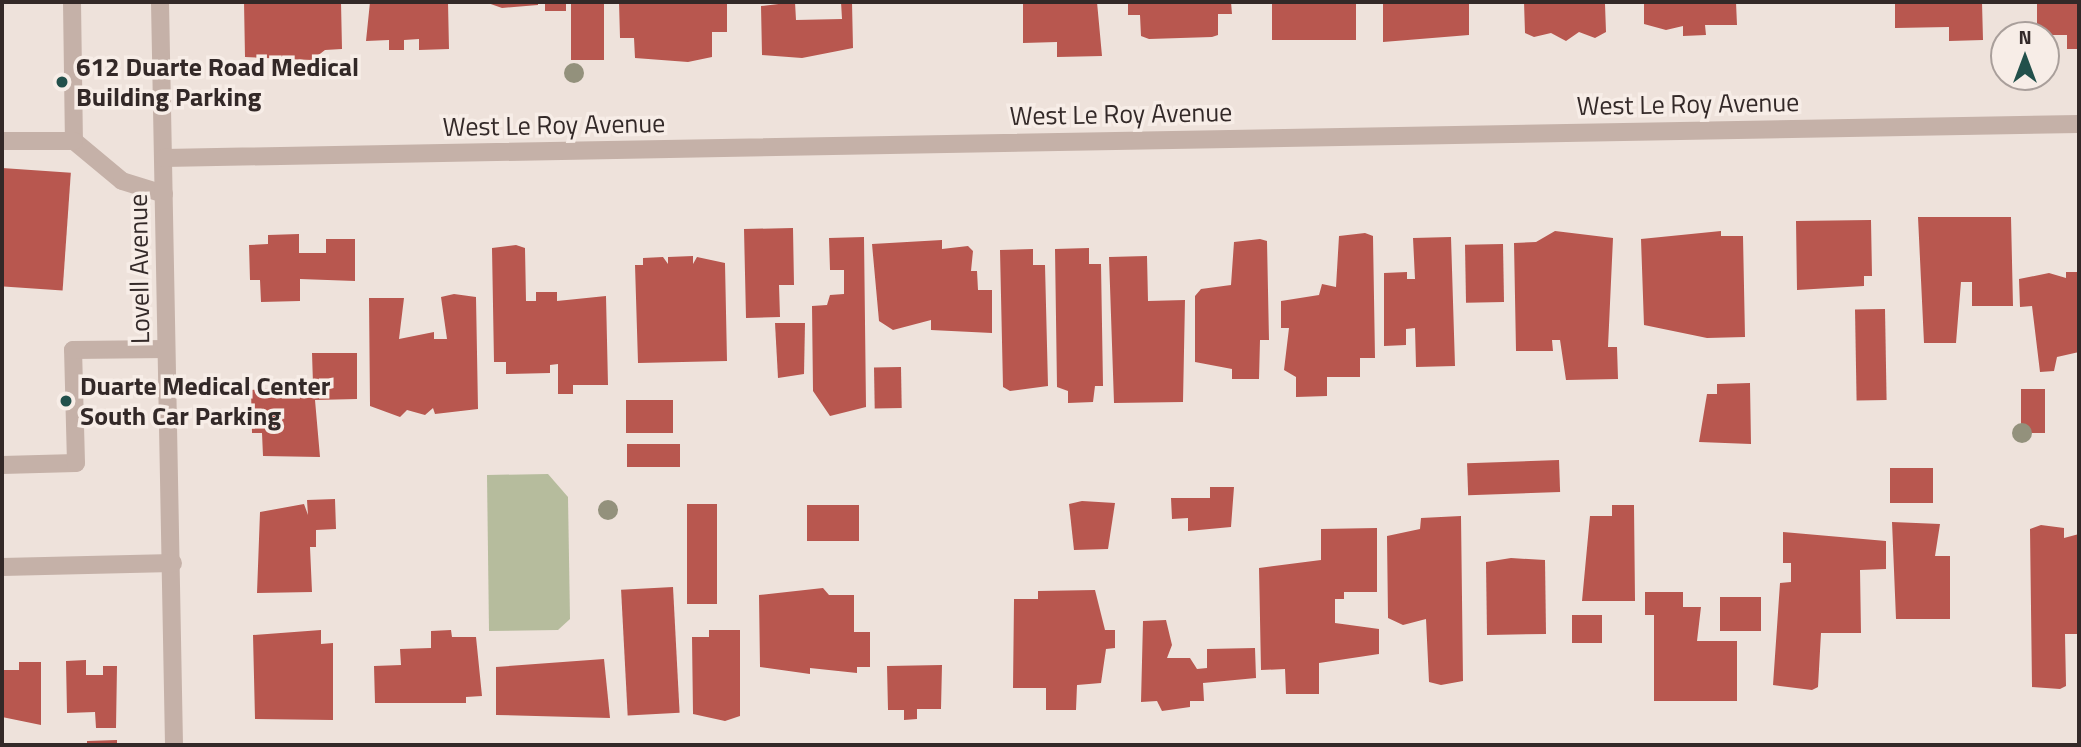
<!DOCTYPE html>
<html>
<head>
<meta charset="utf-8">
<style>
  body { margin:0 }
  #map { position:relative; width:2081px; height:747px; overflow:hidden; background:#eee2db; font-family:"Titillium Web",sans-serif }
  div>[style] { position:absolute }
  .green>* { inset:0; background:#b6bc9d }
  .building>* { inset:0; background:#b8574f; transform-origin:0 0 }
  .service>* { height:18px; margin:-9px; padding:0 9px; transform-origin:9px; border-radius:9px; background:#c5b1a8 }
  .minor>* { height:18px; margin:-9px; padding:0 9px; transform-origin:9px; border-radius:9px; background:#c5b1a8 }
  .trees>* { width:20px; height:20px; margin:-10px; border-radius:50%; background:#93917c }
  .dots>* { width:19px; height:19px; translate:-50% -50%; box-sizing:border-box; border:4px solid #f7ede7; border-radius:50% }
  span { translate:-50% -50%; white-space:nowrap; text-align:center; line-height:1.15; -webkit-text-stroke:7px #f7ede7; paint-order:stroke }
  .poi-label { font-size:26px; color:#332928; font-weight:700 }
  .left { translate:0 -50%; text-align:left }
  .street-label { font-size:26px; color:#332928 }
  .frame { position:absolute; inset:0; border:4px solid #332928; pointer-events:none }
  .north { position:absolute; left:1990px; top:21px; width:70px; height:70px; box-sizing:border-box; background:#f7ede7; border:2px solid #a99f9b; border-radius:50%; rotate:0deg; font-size:19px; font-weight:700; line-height:28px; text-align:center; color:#332928 }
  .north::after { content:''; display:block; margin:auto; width:24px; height:32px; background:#22504b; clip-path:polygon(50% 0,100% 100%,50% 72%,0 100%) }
</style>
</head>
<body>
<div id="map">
  <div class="green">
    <div style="clip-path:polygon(548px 474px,568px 497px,570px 619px,558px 630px,489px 631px,487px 475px)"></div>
  </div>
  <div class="building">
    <div style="clip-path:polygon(244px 2px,341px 2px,342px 49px,325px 50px,312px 60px,245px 57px)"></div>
    <div style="clip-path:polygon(370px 2px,448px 2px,449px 49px,419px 50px,419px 39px,404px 40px,404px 50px,389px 50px,389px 40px,366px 41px)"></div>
    <div style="clip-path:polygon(485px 2px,538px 2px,538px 5px,502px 8px)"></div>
    <div style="left:545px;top:2px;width:21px;height:9px"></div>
    <div style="left:571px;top:2px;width:33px;height:58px"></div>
    <div style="clip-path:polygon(619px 2px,727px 2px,727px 32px,712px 32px,712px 57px,688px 62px,635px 58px,634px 38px,620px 38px)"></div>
    <div style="clip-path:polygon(795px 2px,796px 20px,842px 19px,841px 2px,852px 2px,853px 48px,802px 58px,762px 55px,761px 6px)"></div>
    <div style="clip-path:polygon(1023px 2px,1097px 2px,1102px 56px,1057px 57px,1057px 42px,1023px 43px)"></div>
    <div style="clip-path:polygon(1128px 2px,1231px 2px,1232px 14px,1218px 14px,1218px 35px,1212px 37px,1149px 39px,1141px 36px,1140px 15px,1128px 15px)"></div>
    <div style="left:1272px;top:2px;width:84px;height:38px"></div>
    <div style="clip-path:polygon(1383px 2px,1469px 2px,1469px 35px,1383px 42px)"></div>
    <div style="clip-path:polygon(1524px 2px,1605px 4px,1606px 32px,1595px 38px,1579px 32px,1566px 41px,1551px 33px,1534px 37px,1525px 33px)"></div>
    <div style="clip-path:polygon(1644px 2px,1736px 2px,1737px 25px,1705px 25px,1706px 35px,1683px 36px,1683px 26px,1666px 30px,1644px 24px)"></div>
    <div style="clip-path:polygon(1895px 2px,1982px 2px,1983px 40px,1949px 41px,1949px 27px,1895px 28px)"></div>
    <div style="clip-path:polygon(2037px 2px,2079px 2px,2079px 49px,2067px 49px,2067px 35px,2037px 35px)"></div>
    <div style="left:2px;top:168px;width:69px;height:118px;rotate:4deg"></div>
    <div style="clip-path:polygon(1918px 217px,2011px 217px,2013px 306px,1972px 306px,1972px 282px,1961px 282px,1956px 343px,1924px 343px)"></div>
    <div style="clip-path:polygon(1871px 220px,1872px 276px,1864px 276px,1864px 286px,1797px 290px,1796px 221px)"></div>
    <div style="clip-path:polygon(793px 228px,794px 285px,779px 285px,780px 317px,746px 318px,744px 229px)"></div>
    <div style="clip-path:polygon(1555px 231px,1613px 238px,1608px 347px,1617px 347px,1618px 379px,1566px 380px,1560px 340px,1552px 340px,1553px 351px,1516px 351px,1514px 243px,1536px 242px)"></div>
    <div style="clip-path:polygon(1721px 231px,1721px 236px,1743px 236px,1745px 337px,1707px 338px,1644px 325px,1641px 239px)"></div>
    <div style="clip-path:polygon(1365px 233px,1373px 236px,1375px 358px,1360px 358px,1360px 377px,1327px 377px,1327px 396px,1296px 397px,1296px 377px,1284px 370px,1289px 328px,1281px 328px,1281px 301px,1319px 295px,1322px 284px,1336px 287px,1339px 236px)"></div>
    <div style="clip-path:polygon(299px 234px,299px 253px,326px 253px,326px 239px,355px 239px,355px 281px,300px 279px,300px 301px,261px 302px,260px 280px,250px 280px,249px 245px,268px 244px,268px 235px)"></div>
    <div style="clip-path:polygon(864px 237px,866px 407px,830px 416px,813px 391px,812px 306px,827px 305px,830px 295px,844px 294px,844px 270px,830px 270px,829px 238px)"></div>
    <div style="clip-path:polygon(1451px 237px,1455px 366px,1416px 367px,1415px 328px,1406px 329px,1406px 345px,1384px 346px,1384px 273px,1407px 272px,1407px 279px,1415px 279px,1413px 238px)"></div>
    <div style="clip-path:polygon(1260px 239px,1267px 241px,1269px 340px,1260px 340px,1259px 379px,1232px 379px,1232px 369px,1195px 362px,1195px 296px,1201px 289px,1231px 285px,1234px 242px)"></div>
    <div style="clip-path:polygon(942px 240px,942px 249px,968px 246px,973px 251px,971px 271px,977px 271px,978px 290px,992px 290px,992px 333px,931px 330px,931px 320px,893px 330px,879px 321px,872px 244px)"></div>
    <div style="left:1503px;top:244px;width:58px;height:38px;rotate:89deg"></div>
    <div style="clip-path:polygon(516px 245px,525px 248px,526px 301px,536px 301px,536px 292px,557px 292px,557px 301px,606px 296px,608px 385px,573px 385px,573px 394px,558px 394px,558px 364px,550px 365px,550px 373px,506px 374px,506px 362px,494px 362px,492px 248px)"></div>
    <div style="clip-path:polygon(1089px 248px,1089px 264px,1101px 264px,1103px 386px,1095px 386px,1093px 402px,1068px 403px,1068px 391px,1057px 387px,1055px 249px)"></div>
    <div style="clip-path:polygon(1033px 249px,1033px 265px,1045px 265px,1048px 386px,1010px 391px,1003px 387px,1000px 250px)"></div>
    <div style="clip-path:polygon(693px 256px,693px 264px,697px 257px,725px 263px,727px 361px,638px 363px,635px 265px,643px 265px,643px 258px,663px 257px,668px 264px,668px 257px)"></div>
    <div style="clip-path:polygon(1147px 256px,1148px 301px,1185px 300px,1183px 402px,1114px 403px,1109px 257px)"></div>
    <div style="clip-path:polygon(2066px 272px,2079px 272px,2079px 352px,2057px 357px,2054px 371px,2040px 372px,2032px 306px,2020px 307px,2019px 279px,2049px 273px,2066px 278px)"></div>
    <div style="clip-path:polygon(454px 294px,476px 297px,478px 409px,435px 414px,433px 408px,425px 415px,407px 410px,400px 417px,370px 406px,369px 298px,404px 298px,399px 339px,434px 332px,434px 339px,447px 339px,441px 297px)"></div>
    <div style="left:1885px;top:309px;width:91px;height:30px;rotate:89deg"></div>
    <div style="clip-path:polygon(775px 323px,805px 323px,804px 374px,778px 378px)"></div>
    <div style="clip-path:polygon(312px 353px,357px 353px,357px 399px,315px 400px,320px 457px,263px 456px,262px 433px,252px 433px,251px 390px,313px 384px)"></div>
    <div style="left:901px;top:367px;width:41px;height:27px;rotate:89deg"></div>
    <div style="clip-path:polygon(1750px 383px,1751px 444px,1699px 442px,1707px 394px,1717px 394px,1717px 384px)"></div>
    <div style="left:2021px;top:389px;width:24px;height:44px"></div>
    <div style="left:673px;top:400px;width:33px;height:47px;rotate:90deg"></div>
    <div style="left:627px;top:444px;width:53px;height:23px"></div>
    <div style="left:1559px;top:460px;width:32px;height:92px;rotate:88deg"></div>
    <div style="left:1890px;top:468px;width:43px;height:35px"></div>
    <div style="clip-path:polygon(1210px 487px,1234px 487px,1231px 527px,1188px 531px,1188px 518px,1172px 519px,1171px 498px,1210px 498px)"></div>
    <div style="clip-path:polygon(335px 499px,336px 529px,316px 530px,316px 547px,310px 547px,312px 592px,257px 593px,260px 512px,304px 504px,308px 515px,307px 500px)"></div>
    <div style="clip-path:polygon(1082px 501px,1115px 503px,1108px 549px,1074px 550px,1069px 504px)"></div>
    <div style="left:687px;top:504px;width:30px;height:100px"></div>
    <div style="left:807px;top:505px;width:52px;height:36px"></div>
    <div style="clip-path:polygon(1612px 505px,1634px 505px,1635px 601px,1582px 601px,1590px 516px,1612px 516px)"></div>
    <div style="clip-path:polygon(1461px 516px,1463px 681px,1441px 685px,1429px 682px,1426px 619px,1403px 625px,1388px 618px,1387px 536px,1420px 529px,1421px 518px)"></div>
    <div style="clip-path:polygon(1892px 522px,1940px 524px,1935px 556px,1950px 556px,1950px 619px,1896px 619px)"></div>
    <div style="clip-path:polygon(2041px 525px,2064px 528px,2064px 538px,2079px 534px,2079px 634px,2065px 634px,2066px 686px,2060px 689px,2032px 687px,2030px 529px)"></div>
    <div style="clip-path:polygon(1377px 528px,1377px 592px,1344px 592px,1344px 599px,1335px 599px,1335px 623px,1379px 629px,1379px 654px,1319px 663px,1319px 694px,1286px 694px,1285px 669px,1261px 670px,1259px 568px,1321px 560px,1321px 529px)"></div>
    <div style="clip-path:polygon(1783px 532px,1886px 541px,1886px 569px,1860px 570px,1861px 633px,1821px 633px,1818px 687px,1812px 690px,1773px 685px,1780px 583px,1791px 582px,1791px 563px,1783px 563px)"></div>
    <div style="clip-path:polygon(1511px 558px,1545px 560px,1546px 634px,1487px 635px,1486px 562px)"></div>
    <div style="left:673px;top:587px;width:126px;height:52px;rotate:87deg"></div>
    <div style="clip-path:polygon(823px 588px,829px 595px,854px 595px,854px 632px,870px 632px,870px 667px,857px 667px,857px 673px,810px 668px,810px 674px,760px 667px,759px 595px)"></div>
    <div style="clip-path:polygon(1095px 590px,1105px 630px,1115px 630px,1115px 648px,1106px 649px,1101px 683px,1077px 685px,1076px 710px,1046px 710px,1046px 688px,1013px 688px,1014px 599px,1038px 599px,1038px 591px)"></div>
    <div style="clip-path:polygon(1645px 592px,1683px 592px,1683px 607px,1701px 607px,1697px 641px,1737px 641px,1737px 701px,1654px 701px,1654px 615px,1645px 615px)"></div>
    <div style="left:1720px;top:597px;width:41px;height:34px"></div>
    <div style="left:1572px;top:615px;width:30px;height:28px"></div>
    <div style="clip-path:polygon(1166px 620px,1172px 645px,1167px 658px,1190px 658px,1197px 669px,1207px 668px,1207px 649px,1255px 648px,1256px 678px,1203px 683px,1204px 701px,1190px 701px,1190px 707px,1162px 711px,1157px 701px,1141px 702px,1143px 621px)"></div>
    <div style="clip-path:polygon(321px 630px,321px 644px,333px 643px,333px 720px,255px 719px,253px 635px)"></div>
    <div style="clip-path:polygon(451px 630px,452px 637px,476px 637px,482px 696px,466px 697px,466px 703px,375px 703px,374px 666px,401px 665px,400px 649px,431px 648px,431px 631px)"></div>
    <div style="clip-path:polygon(709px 630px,740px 630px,740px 716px,725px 721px,693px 714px,692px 637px,709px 637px)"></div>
    <div style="clip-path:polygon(604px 659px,610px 718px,496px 715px,496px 667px)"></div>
    <div style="clip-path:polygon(86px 660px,86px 675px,103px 675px,103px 666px,117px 666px,116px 728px,96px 728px,95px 712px,67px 713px,66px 661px)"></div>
    <div style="clip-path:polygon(19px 662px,41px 662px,41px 725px,2px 717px,2px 670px,19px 670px)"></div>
    <div style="clip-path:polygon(942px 665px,941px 709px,917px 709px,917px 719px,904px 720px,904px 710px,888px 710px,887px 666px)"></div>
    <div style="clip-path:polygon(117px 740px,117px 745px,87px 745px,87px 741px)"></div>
  </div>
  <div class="service">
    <div style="left:72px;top:2px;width:139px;rotate:89.2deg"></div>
    <div style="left:74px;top:141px;width:62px;rotate:39.8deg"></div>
    <div style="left:122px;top:181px;width:44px;rotate:17.2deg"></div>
    <div style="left:2px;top:141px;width:72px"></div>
    <div style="left:2px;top:465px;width:74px;rotate:-1.5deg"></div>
    <div style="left:76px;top:463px;width:113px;rotate:-91.5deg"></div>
    <div style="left:73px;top:350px;width:93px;rotate:-0.6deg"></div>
  </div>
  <div class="minor">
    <div style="left:160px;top:2px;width:743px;rotate:88.92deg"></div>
    <div style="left:164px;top:158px;width:1915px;rotate:-1.02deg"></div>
    <div style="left:2px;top:567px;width:171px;rotate:-1.3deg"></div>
  </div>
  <div class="trees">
    <div style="left:574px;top:73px"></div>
    <div style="left:2022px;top:433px"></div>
    <div style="left:608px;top:510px"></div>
  </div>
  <div class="dots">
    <div style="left:62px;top:82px;background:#22504b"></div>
    <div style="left:66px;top:401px;background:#22504b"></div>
  </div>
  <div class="poi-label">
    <span class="left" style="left:76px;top:82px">612 Duarte Road Medical<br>Building Parking</span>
    <span class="left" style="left:80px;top:401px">Duarte Medical Center<br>South Car Parking</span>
  </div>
  <div class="street-label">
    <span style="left:1688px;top:104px;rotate:-1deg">West Le Roy Avenue</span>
    <span style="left:1121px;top:114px;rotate:-1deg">West Le Roy Avenue</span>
    <span style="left:554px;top:125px;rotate:-1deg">West Le Roy Avenue</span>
    <span style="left:139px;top:269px;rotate:-91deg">Lovell Avenue</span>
  </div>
  <div class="frame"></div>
  <div class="north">N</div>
</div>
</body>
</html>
